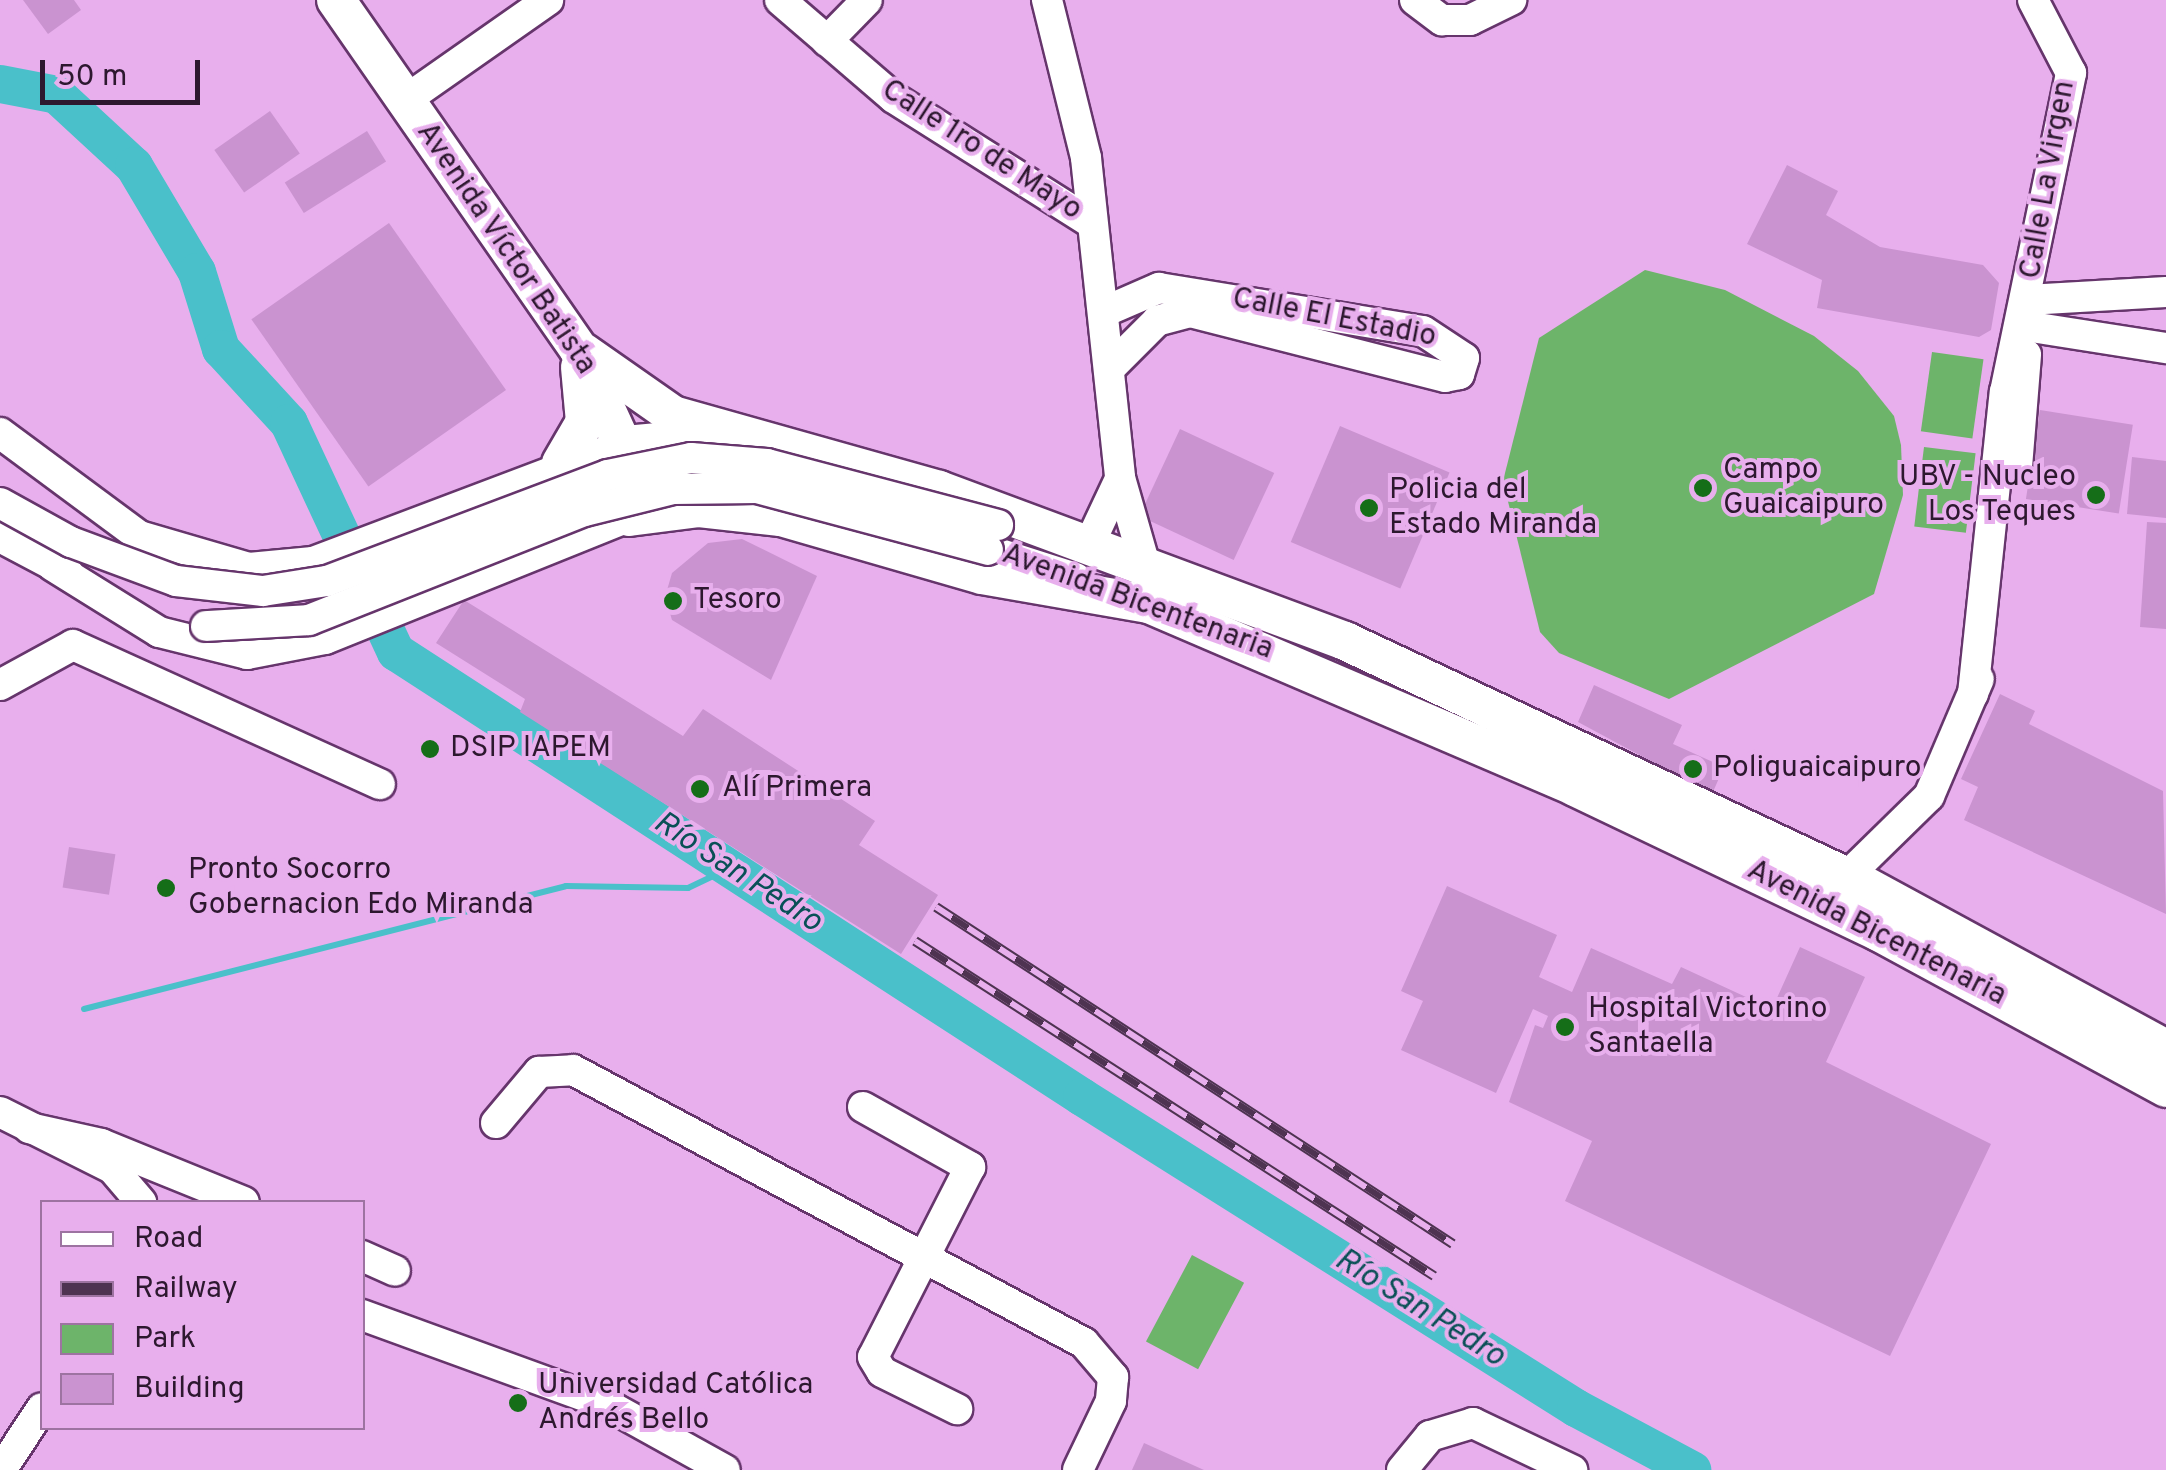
<!DOCTYPE html>
<html>
<head>
<meta charset="utf-8">
<style>
  body { margin:0 }
  #map { position:relative; width:2166px; height:1470px; overflow:hidden; background:#e8afed; font-family:Overpass,sans-serif }
  div>[style] { position:absolute }
  .green>* { inset:0; background:#6db46a; transform-origin:0 0 }
  .stream>* { height:6px; margin:-3px; padding:0 3px; transform-origin:3px; border-radius:3px; background:#4ac0ca }
  .river>* { height:38px; margin:-19px; padding:0 19px; transform-origin:19px; border-radius:19px; background:#4ac0ca }
  .building>* { inset:0; background:#ca93d0; transform-origin:0 0 }
  .roads { filter:drop-shadow(2px 0 #66356c) drop-shadow(-2px 0 #66356c) drop-shadow(0 2px #66356c) drop-shadow(0 -2px #66356c) }
  .minor>* { height:30px; margin:-15px; padding:0 15px; transform-origin:15px; border-radius:15px; background:#fff }
  .major>* { height:38px; margin:-19px; padding:0 19px; transform-origin:19px; border-radius:19px; background:#fff }
  .rail>* { height:10px; margin-top:-5px; transform-origin:0; background:repeating-linear-gradient(90deg,#e8afed 0 19px,#4e3351 0 38px); box-sizing:border-box; border-block:2px solid #4e3351 }
  .bridges { filter:drop-shadow(2px 0 #66356c) drop-shadow(-2px 0 #66356c) drop-shadow(0 2px #66356c) drop-shadow(0 -2px #66356c) }
  .minor-bridge>* { height:30px; margin:-15px; padding:0 15px; transform-origin:15px; border-radius:15px; background:#fff }
  .dots>* { width:28px; height:28px; translate:-50% -50%; box-sizing:border-box; border:5px solid #e8afed; border-radius:50% }
  span { translate:-50% -50%; white-space:nowrap; text-align:center; line-height:1.15; -webkit-text-stroke:8px #e8afed; paint-order:stroke }
  .street-label { font-size:30px; color:#2d182f }
  .poi-label { font-size:30px; color:#2d182f }
  .left { translate:0 -50%; text-align:left }
  .right { translate:-100% -50%; text-align:right }
  .water-label { font-size:32px; color:#095056; font-style:italic }
  .legend { position:absolute; left:40px; top:1200px; width:325px; height:230px; box-sizing:border-box; background:#e8afed; border:2px solid #9d73a1; margin:0; padding:12px 18px; list-style:none; font-size:30px; color:#2d182f }
  .legend li { display:flex; align-items:center; gap:20px; height:50px }
  .legend b { width:50px; border:2px solid #9d73a1 }
  .scale { position:absolute; left:40px; top:60px; width:160px; height:45px; box-sizing:border-box; border:5px solid #2d182f; border-top:0; padding-left:12px; font-size:30px; line-height:35px; white-space:nowrap; color:#2d182f; -webkit-text-stroke:8px #e8afed; paint-order:stroke }
</style>
</head>
<body>
<div id="map">
  <div class="green">
    <div style="clip-path:polygon(1645px 270px,1725px 290px,1814px 336px,1858px 371px,1894px 416px,1901px 445px,1903px 495px,1874px 594px,1669px 699px,1559px 653px,1540px 632px,1503px 481px,1539px 338px)"></div>
    <div style="left:1932px;top:352px;width:52px;height:80px;rotate:8deg"></div>
    <div style="left:1924px;top:447px;width:52px;height:80px;rotate:7deg"></div>
    <div style="left:1192px;top:1255px;width:59px;height:98px;rotate:28deg"></div>
  </div>
  <div class="stream">
    <div style="left:84px;top:1009px;width:497px;rotate:-14.3deg"></div>
    <div style="left:566px;top:886px;width:122px;rotate:0.9deg"></div>
    <div style="left:688px;top:888px;width:47px;rotate:-25.5deg"></div>
  </div>
  <div class="river">
    <div style="left:0;top:84px;width:58px;rotate:10.9deg"></div>
    <div style="left:57px;top:95px;width:105px;rotate:42.7deg"></div>
    <div style="left:134px;top:166px;width:123px;rotate:59.3deg"></div>
    <div style="left:197px;top:272px;width:81px;rotate:72.7deg"></div>
    <div style="left:221px;top:349px;width:100px;rotate:47.4deg"></div>
    <div style="left:289px;top:423px;width:253px;rotate:65deg"></div>
    <div style="left:396px;top:652px;width:818px;rotate:32.97deg"></div>
    <div style="left:1082px;top:1097px;width:584px;rotate:32.19deg"></div>
    <div style="left:1576px;top:1408px;width:132px;rotate:28.1deg"></div>
  </div>
  <div class="building">
    <div style="clip-path:polygon(23px 0,74px 0,81px 10px,48px 34px)"></div>
    <div style="left:270px;top:111px;width:52px;height:68px;rotate:55deg"></div>
    <div style="left:367px;top:131px;width:36px;height:97px;rotate:58deg"></div>
    <div style="clip-path:polygon(1787px 165px,1838px 191px,1826px 215px,1880px 247px,1983px 265px,1999px 283px,1991px 330px,1979px 337px,1817px 308px,1822px 280px,1747px 244px)"></div>
    <div style="left:389px;top:223px;width:204px;height:168px;rotate:55deg"></div>
    <div style="left:2040px;top:410px;width:94px;height:90px;rotate:9deg"></div>
    <div style="left:1340px;top:426px;width:119px;height:126px;rotate:23deg"></div>
    <div style="left:1180px;top:429px;width:104px;height:96px;rotate:25deg"></div>
    <div style="clip-path:polygon(2132px 457px,2166px 461px,2166px 518px,2127px 514px)"></div>
    <div style="clip-path:polygon(2147px 522px,2166px 523px,2166px 629px,2140px 627px)"></div>
    <div style="clip-path:polygon(742px 539px,817px 576px,771px 680px,672px 620px,665px 597px,672px 573px,708px 543px)"></div>
    <div style="clip-path:polygon(464px 600px,683px 736px,703px 709px,875px 821px,859px 845px,938px 895px,901px 954px,520px 712px,525px 699px,436px 643px)"></div>
    <div style="clip-path:polygon(1594px 685px,1682px 725px,1673px 744px,1724px 767px,1712px 794px,1578px 722px)"></div>
    <div style="clip-path:polygon(2000px 694px,2035px 711px,2029px 724px,2163px 791px,2166px 914px,1964px 820px,1978px 787px,1961px 779px)"></div>
    <div style="left:69px;top:847px;width:47px;height:41px;rotate:9deg"></div>
    <div style="clip-path:polygon(1447px 886px,1557px 935px,1539px 977px,1572px 992px,1591px 948px,1672px 984px,1681px 967px,1772px 1009px,1800px 947px,1865px 977px,1826px 1062px,1991px 1144px,1890px 1356px,1565px 1201px,1592px 1141px,1509px 1102px,1535px 1025px,1543px 1028px,1548px 1016px,1533px 1009px,1496px 1093px,1401px 1050px,1423px 1001px,1401px 991px)"></div>
    <div style="clip-path:polygon(1144px 1443px,1204px 1470px,1132px 1470px)"></div>
  </div>
  <div class="roads">
    <div class="minor">
      <div style="left:780px;top:0;width:150px;rotate:40.7deg"></div>
      <div style="left:894px;top:98px;width:234px;rotate:32.3deg"></div>
      <div style="left:1047px;top:0;width:163px;rotate:76.1deg"></div>
      <div style="left:1086px;top:158px;width:322px;rotate:83.9deg"></div>
      <div style="left:1120px;top:478px;width:91px;rotate:74deg"></div>
      <div style="left:1415px;top:0;width:34px;rotate:37deg"></div>
      <div style="left:1442px;top:20px;width:28px"></div>
      <div style="left:1470px;top:20px;width:46px;rotate:-26deg"></div>
      <div style="left:827px;top:41px;width:57px;rotate:-45.7deg"></div>
      <div style="left:404px;top:101px;width:176px;rotate:-35deg"></div>
      <div style="left:2027px;top:300px;width:139px;rotate:-3.3deg"></div>
      <div style="left:1106px;top:311px;width:58px;rotate:-23.5deg"></div>
      <div style="left:1159px;top:288px;width:267px;rotate:9.3deg"></div>
      <div style="left:1423px;top:331px;width:49px;rotate:33.4deg"></div>
      <div style="left:1464px;top:358px;width:17px;rotate:107deg"></div>
      <div style="left:1459px;top:374px;width:14px;rotate:168deg"></div>
      <div style="left:1445px;top:377px;width:263px;rotate:-165.7deg"></div>
      <div style="left:1190px;top:312px;width:34px;rotate:165deg"></div>
      <div style="left:1157px;top:321px;width:66px;rotate:135deg"></div>
      <div style="left:2025px;top:326px;width:143px;rotate:8.9deg"></div>
      <div style="left:0;top:433px;width:173px;rotate:36.5deg"></div>
      <div style="left:139px;top:536px;width:115px;rotate:16.2deg"></div>
      <div style="left:249px;top:568px;width:64px;rotate:-5.4deg"></div>
      <div style="left:313px;top:562px;width:345px;rotate:-20.7deg"></div>
      <div style="left:636px;top:440px;width:77px;rotate:-5.2deg"></div>
      <div style="left:2017px;top:467px;width:113px;rotate:-85.4deg"></div>
      <div style="left:0;top:537px;width:77px;rotate:27.9deg"></div>
      <div style="left:1088px;top:547px;width:73px;rotate:-64.8deg"></div>
      <div style="left:988px;top:550px;width:92px;rotate:17.7deg"></div>
      <div style="left:53px;top:566px;width:125px;rotate:31.9deg"></div>
      <div style="left:159px;top:632px;width:91px;rotate:14deg"></div>
      <div style="left:247px;top:654px;width:79px;rotate:-10.9deg"></div>
      <div style="left:325px;top:639px;width:328px;rotate:-21.9deg"></div>
      <div style="left:0;top:685px;width:83px;rotate:-28.7deg"></div>
      <div style="left:73px;top:645px;width:337px;rotate:24.4deg"></div>
      <div style="left:1973px;top:694px;width:304px;rotate:-84deg"></div>
      <div style="left:2005px;top:392px;width:326px;rotate:-78.3deg"></div>
      <div style="left:2071px;top:73px;width:82px;rotate:-117.5deg"></div>
      <div style="left:1834px;top:889px;width:133px;rotate:-44.4deg"></div>
      <div style="left:1929px;top:796px;width:127px;rotate:-66.9deg"></div>
      <div style="left:863px;top:1107px;width:123px;rotate:29.3deg"></div>
      <div style="left:970px;top:1167px;width:213px;rotate:117deg"></div>
      <div style="left:873px;top:1357px;width:17px;rotate:59deg"></div>
      <div style="left:882px;top:1372px;width:84px;rotate:26.3deg"></div>
      <div style="left:0;top:1112px;width:125px;rotate:26.6deg"></div>
      <div style="left:112px;top:1168px;width:45px;rotate:49.5deg"></div>
      <div style="left:496px;top:1123px;width:67px;rotate:-49.9deg"></div>
      <div style="left:539px;top:1072px;width:34px;rotate:-3deg"></div>
      <div style="left:573px;top:1070px;width:579px;rotate:28.11deg"></div>
      <div style="left:1084px;top:1343px;width:45px;rotate:49.5deg"></div>
      <div style="left:1113px;top:1377px;width:24px;rotate:95deg"></div>
      <div style="left:1111px;top:1401px;width:76px;rotate:115.6deg"></div>
      <div style="left:29px;top:1128px;width:74px;rotate:12.5deg"></div>
      <div style="left:101px;top:1144px;width:154px;rotate:22.1deg"></div>
      <div style="left:362px;top:1256px;width:36px;rotate:24deg"></div>
      <div style="left:362px;top:1315px;width:258px;rotate:20deg"></div>
      <div style="left:604px;top:1403px;width:138px;rotate:29deg"></div>
      <div style="left:1px;top:1470px;width:74px;rotate:-56.5deg"></div>
      <div style="left:1402px;top:1470px;width:44px;rotate:-50.5deg"></div>
      <div style="left:1430px;top:1436px;width:45px;rotate:-16.8deg"></div>
      <div style="left:1473px;top:1423px;width:110px;rotate:25.4deg"></div>
    </div>
    <div class="major">
      <div style="left:336px;top:0;width:426px;rotate:55.2deg"></div>
      <div style="left:579px;top:350px;width:103px;rotate:65.4deg"></div>
      <div style="left:622px;top:444px;width:73px;rotate:84.5deg"></div>
      <div style="left:629px;top:517px;width:71px;rotate:-7.3deg"></div>
      <div style="left:699px;top:508px;width:82px;rotate:6.3deg"></div>
      <div style="left:781px;top:517px;width:209px;rotate:16.1deg"></div>
      <div style="left:982px;top:575px;width:169px;rotate:9.9deg"></div>
      <div style="left:1149px;top:604px;width:464px;rotate:23.2deg"></div>
      <div style="left:1575px;top:787px;width:337px;rotate:25.5deg"></div>
      <div style="left:1879px;top:932px;width:327px;rotate:28.5deg"></div>
      <div style="left:583px;top:352px;width:110px;rotate:35deg"></div>
      <div style="left:673px;top:415px;width:276px;rotate:15.7deg"></div>
      <div style="left:939px;top:490px;width:433px;rotate:20.4deg"></div>
      <div style="left:1345px;top:641px;width:571px;rotate:25.17deg"></div>
      <div style="left:1862px;top:884px;width:346px;rotate:28.5deg"></div>
      <div style="left:561px;top:463px;width:48px;rotate:-59.7deg"></div>
      <div style="left:585px;top:422px;width:55px;rotate:-95.2deg"></div>
    </div>
  </div>
  <div class="rail">
    <div style="left:936px;top:907px;width:617px;rotate:33.1deg"></div>
    <div style="left:915px;top:941px;width:618px;rotate:32.84deg"></div>
  </div>
  <div class="bridges">
    <div class="minor-bridge">
      <div style="left:0;top:503px;width:81px;rotate:28.8deg"></div>
      <div style="left:71px;top:542px;width:112px;rotate:20.4deg"></div>
      <div style="left:176px;top:581px;width:88px;rotate:6.6deg"></div>
      <div style="left:263px;top:591px;width:65px;rotate:-8.9deg"></div>
      <div style="left:327px;top:581px;width:300px;rotate:-20.7deg"></div>
      <div style="left:608px;top:475px;width:85px;rotate:-11.6deg"></div>
      <div style="left:691px;top:458px;width:76px;rotate:4.5deg"></div>
      <div style="left:767px;top:464px;width:239px;rotate:14.8deg"></div>
      <div style="left:206px;top:626px;width:103px;rotate:-3.3deg"></div>
      <div style="left:309px;top:620px;width:297px;rotate:-21.6deg"></div>
      <div style="left:585px;top:511px;width:91px;rotate:-14deg"></div>
      <div style="left:673px;top:489px;width:84px;rotate:-0.7deg"></div>
      <div style="left:757px;top:488px;width:239px;rotate:15deg"></div>
    </div>
  </div>
  <div class="dots">
    <div style="left:1703px;top:488px;background:#156e18"></div>
    <div style="left:2096px;top:495px;background:#156e18"></div>
    <div style="left:1369px;top:508px;background:#156e18"></div>
    <div style="left:673px;top:601px;background:#156e18"></div>
    <div style="left:430px;top:749px;background:#156e18"></div>
    <div style="left:1693px;top:769px;background:#156e18"></div>
    <div style="left:700px;top:789px;background:#156e18"></div>
    <div style="left:166px;top:888px;background:#156e18"></div>
    <div style="left:1565px;top:1027px;background:#156e18"></div>
    <div style="left:518px;top:1403px;background:#156e18"></div>
  </div>
  <div class="street-label">
    <span style="left:981px;top:151px;rotate:33deg">Calle 1ro de Mayo</span>
    <span style="left:2049px;top:180px;rotate:-80deg">Calle La Virgen</span>
    <span style="left:505px;top:249px;rotate:56deg">Avenida Víctor Batista</span>
    <span style="left:1334px;top:319px;rotate:11deg">Calle El Estadio</span>
    <span style="left:1137px;top:603px;rotate:20deg">Avenida Bicentenaria</span>
    <span style="left:1876px;top:934px;rotate:27deg">Avenida Bicentenaria</span>
  </div>
  <div class="poi-label">
    <span class="left" style="left:1723px;top:488px">Campo<br>Guaicaipuro</span>
    <span class="right" style="left:2076px;top:495px">UBV - Nucleo<br>Los Teques</span>
    <span class="left" style="left:1389px;top:508px">Policia del<br>Estado Miranda</span>
    <span class="left" style="left:693px;top:601px">Tesoro</span>
    <span class="left" style="left:450px;top:749px">DSIP IAPEM</span>
    <span class="left" style="left:1713px;top:769px">Poliguaicaipuro</span>
    <span class="left" style="left:722px;top:789px">Alí Primera</span>
    <span class="left" style="left:188px;top:888px">Pronto Socorro<br>Gobernacion Edo Miranda</span>
    <span class="left" style="left:1588px;top:1027px">Hospital Victorino<br>Santaella</span>
    <span class="left" style="left:538px;top:1403px">Universidad Católica<br>Andrés Bello</span>
  </div>
  <div class="water-label">
    <span style="left:737px;top:873px;rotate:33deg">Río San Pedro</span>
    <span style="left:1419px;top:1309px;rotate:32deg">Río San Pedro</span>
  </div>
  <ul class="legend">
  <li><b style="height:12px;background:#fff"></b>Road</li>
  <li><b style="height:12px;background:#4e3351"></b>Railway</li>
  <li><b style="height:28px;background:#6db46a"></b>Park</li>
  <li><b style="height:28px;background:#ca93d0"></b>Building</li>
  </ul>
  <div class="scale">50 m</div>
</div>
</body>
</html>
